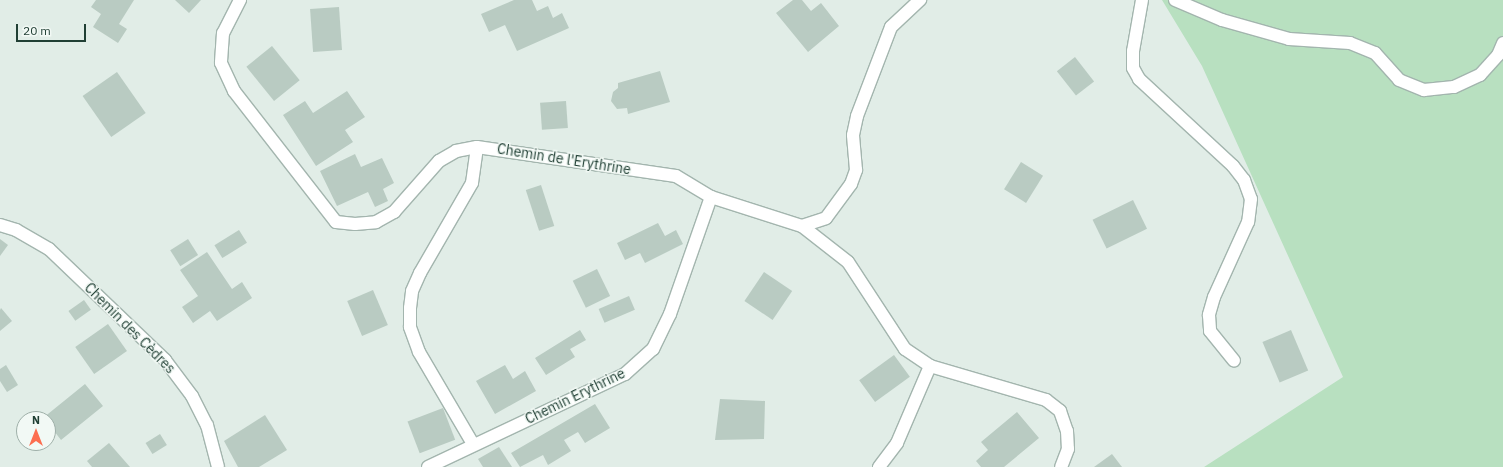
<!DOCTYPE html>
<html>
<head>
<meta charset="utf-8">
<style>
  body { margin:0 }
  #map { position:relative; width:1503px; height:467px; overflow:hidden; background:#e1ede7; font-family:"IBM Plex Sans",sans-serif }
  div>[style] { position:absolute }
  .green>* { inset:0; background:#b8e0c0 }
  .building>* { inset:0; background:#b9cbc2; transform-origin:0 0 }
  .roads { filter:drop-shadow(1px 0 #a3b5ae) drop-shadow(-1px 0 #a3b5ae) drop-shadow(0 1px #a3b5ae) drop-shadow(0 -1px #a3b5ae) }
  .minor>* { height:12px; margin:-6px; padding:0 6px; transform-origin:6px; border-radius:6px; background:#fff }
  span { translate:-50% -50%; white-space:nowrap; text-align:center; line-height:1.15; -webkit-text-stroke:3px #f2f9f5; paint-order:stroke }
  .street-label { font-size:14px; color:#203f34 }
  .north { position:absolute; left:16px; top:411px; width:40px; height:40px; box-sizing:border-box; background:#f2f9f5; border:1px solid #9eafa8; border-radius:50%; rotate:0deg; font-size:11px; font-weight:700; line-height:16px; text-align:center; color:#203f34 }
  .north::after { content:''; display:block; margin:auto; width:14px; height:18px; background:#fc6e50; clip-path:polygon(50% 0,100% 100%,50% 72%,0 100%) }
  .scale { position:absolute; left:16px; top:24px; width:70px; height:18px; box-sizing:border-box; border:2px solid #203f34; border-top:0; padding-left:5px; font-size:12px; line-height:14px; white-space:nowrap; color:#203f34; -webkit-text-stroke:3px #f2f9f5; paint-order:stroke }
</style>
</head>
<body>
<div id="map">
  <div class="green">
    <div style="clip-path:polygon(1162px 0,1503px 0,1503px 467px,1204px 467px,1343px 377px,1202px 66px)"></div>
  </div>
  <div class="building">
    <div style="clip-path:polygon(96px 0,134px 0,119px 24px,127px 29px,118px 43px,93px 27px,101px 14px,91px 7px)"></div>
    <div style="clip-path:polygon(175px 0,201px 0,189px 13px)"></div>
    <div style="clip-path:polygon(514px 0,532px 0,537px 11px,548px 6px,553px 18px,562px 13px,569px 28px,517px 51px,505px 25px,489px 32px,481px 14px)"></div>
    <div style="clip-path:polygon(793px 0,802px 0,811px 11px,821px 3px,839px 26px,808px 52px,776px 13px)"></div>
    <div style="left:339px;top:7px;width:43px;height:29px;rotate:86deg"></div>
    <div style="left:272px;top:46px;width:44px;height:33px;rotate:51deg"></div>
    <div style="left:1075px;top:57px;width:31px;height:23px;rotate:52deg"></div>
    <div style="clip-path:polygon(660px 71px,670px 102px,628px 114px,627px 108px,617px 109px,611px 101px,613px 92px,618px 88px,618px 83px)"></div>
    <div style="left:117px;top:72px;width:50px;height:42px;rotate:55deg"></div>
    <div style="clip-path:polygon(347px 91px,365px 117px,345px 130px,353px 142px,316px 166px,283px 115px,305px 101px,313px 113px)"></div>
    <div style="left:566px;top:101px;width:27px;height:26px;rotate:86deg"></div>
    <div style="clip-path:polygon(355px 154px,361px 167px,382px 158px,394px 183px,383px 189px,388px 201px,375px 207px,368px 192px,337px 206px,320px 171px)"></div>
    <div style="left:1021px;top:162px;width:26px;height:32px;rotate:32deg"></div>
    <div style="left:541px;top:185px;width:43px;height:16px;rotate:72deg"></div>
    <div style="left:1133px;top:200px;width:32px;height:45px;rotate:64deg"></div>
    <div style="clip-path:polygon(658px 223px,665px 236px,676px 230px,683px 244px,645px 263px,640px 253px,625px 260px,617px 243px)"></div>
    <div style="left:239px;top:230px;width:15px;height:29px;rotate:58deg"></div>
    <div style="clip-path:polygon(0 239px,8px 245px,0 256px)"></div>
    <div style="left:188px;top:239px;width:19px;height:21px;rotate:58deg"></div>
    <div style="clip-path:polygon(207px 252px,232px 289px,242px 282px,252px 298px,217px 321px,210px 311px,193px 323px,182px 307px,198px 296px,180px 270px)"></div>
    <div style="left:597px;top:269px;width:30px;height:27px;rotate:64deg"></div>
    <div style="left:764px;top:272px;width:34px;height:35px;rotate:34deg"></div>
    <div style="left:373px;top:290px;width:38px;height:28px;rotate:67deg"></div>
    <div style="left:629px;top:296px;width:15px;height:33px;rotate:67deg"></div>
    <div style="left:84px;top:300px;width:12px;height:19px;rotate:55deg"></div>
    <div style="clip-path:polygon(1px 308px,12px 321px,0 331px,0 310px)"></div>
    <div style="left:108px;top:324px;width:33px;height:40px;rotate:55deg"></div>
    <div style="clip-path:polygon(580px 330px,586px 340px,570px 349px,575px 357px,546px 375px,535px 358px)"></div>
    <div style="left:1291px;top:330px;width:44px;height:31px;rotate:67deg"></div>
    <div style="left:894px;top:355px;width:27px;height:43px;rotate:54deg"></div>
    <div style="clip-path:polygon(6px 365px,18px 385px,7px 392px,0 381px,0 369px)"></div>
    <div style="clip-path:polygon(505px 365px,513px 379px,525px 371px,536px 391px,495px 414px,476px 381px)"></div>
    <div style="clip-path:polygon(85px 384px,103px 406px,61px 440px,48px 423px,48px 419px,43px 418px)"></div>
    <div style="clip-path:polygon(720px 399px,765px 401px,764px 439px,715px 440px)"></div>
    <div style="clip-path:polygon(595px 404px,610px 428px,585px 443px,578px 432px,564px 440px,571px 451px,548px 465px,543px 455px,520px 467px,511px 453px)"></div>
    <div style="left:443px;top:408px;width:34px;height:38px;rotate:69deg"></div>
    <div style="clip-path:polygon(1017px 412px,1039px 438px,1004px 467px,981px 467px,976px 461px,988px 450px,981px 442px)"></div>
    <div style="clip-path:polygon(265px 415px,287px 450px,259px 467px,238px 467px,224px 441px)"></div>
    <div style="left:160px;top:434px;width:13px;height:17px;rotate:58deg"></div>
    <div style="clip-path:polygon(109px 443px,130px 467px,92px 467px,87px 461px)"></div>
    <div style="clip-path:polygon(499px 447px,512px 467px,483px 467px,478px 459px)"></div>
    <div style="clip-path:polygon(1112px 454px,1122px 467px,1094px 467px)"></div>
  </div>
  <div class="roads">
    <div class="minor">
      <div style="left:240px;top:0;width:37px;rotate:117deg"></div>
      <div style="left:223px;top:33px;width:30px;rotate:94deg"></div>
      <div style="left:221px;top:63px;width:31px;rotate:65deg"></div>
      <div style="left:234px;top:91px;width:166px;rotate:52.1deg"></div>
      <div style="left:336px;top:222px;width:19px;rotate:6deg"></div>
      <div style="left:355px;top:224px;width:21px;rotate:-5deg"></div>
      <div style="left:376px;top:222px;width:21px;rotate:-29deg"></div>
      <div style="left:394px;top:212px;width:68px;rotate:-48.6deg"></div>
      <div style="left:439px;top:161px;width:20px;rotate:-30deg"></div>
      <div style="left:456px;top:151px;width:21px;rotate:-11deg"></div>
      <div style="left:477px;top:147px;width:201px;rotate:8.3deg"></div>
      <div style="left:676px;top:176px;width:41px;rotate:31deg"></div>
      <div style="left:711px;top:197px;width:96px;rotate:17.7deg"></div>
      <div style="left:802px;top:226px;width:25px;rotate:-18deg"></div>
      <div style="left:826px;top:218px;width:42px;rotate:-53.7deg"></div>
      <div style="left:851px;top:184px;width:15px;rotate:-70deg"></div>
      <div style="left:856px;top:170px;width:35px;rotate:-95deg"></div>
      <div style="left:853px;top:135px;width:19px;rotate:-78deg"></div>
      <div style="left:857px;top:116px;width:95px;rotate:-69.1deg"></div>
      <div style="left:891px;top:27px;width:40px;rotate:-43deg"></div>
      <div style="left:1142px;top:0;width:52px;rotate:100deg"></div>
      <div style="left:1133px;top:51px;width:17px;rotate:90deg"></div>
      <div style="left:1133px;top:68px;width:13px;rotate:61deg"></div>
      <div style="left:1139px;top:79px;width:128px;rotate:42.8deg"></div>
      <div style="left:1233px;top:166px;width:18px;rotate:52deg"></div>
      <div style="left:1244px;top:180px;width:20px;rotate:70deg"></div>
      <div style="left:1251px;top:199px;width:23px;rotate:97deg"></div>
      <div style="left:1248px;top:222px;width:82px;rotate:114.4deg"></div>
      <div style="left:1214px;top:297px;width:19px;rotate:106deg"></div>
      <div style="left:1209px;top:315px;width:16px;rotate:86deg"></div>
      <div style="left:1210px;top:331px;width:38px;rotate:51deg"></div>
      <div style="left:1175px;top:0;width:51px;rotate:23.1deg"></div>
      <div style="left:1222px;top:20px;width:70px;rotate:15.8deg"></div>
      <div style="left:1289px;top:39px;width:61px;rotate:3.8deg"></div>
      <div style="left:1350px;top:43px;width:27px;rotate:22deg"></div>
      <div style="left:1375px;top:53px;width:36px;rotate:48deg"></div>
      <div style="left:1399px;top:80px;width:27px;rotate:22deg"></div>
      <div style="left:1424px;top:90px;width:30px;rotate:-6deg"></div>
      <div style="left:1454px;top:87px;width:29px;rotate:-25deg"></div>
      <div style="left:1480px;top:75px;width:27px;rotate:-48deg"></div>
      <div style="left:1498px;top:55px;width:13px;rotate:-67deg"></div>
      <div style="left:0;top:225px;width:17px;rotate:17deg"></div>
      <div style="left:16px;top:230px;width:38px;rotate:30deg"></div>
      <div style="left:49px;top:249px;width:161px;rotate:43.7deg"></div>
      <div style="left:165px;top:360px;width:45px;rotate:53.1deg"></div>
      <div style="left:192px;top:396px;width:33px;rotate:63deg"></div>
      <div style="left:207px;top:425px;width:43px;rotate:75.3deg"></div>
      <div style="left:802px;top:226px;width:58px;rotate:38deg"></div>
      <div style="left:848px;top:262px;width:104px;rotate:56.8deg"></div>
      <div style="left:905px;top:349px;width:30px;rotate:34deg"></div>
      <div style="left:930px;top:366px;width:121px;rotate:16.3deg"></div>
      <div style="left:1046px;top:400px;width:18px;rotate:38deg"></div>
      <div style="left:1060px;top:411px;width:21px;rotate:71deg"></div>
      <div style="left:1067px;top:431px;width:18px;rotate:87deg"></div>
      <div style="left:1068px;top:449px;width:19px;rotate:111deg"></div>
      <div style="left:473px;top:444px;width:107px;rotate:-120.4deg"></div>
      <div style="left:419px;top:352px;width:27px;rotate:-110deg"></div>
      <div style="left:410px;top:327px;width:19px;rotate:-90deg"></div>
      <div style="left:410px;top:308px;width:17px;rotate:-83deg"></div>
      <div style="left:412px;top:291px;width:20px;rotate:-66deg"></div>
      <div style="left:420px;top:273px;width:104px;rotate:-60deg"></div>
      <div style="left:472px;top:183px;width:36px;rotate:-82deg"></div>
      <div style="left:428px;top:467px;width:218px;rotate:-25.3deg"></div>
      <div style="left:625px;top:374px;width:38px;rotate:-42deg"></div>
      <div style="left:653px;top:349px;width:39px;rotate:-64deg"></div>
      <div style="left:670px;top:314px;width:124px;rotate:-70.7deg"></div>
      <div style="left:879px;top:467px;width:30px;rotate:-53deg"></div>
      <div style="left:897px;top:443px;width:84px;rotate:-66.8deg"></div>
    </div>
  </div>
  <div class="street-label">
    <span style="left:564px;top:159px;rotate:9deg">Chemin de l'Erythrine</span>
    <span style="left:130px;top:328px;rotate:45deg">Chemin des Cèdres</span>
    <span style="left:575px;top:396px;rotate:-26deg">Chemin Erythrine</span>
  </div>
  <div class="north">N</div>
  <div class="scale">20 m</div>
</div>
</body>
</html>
